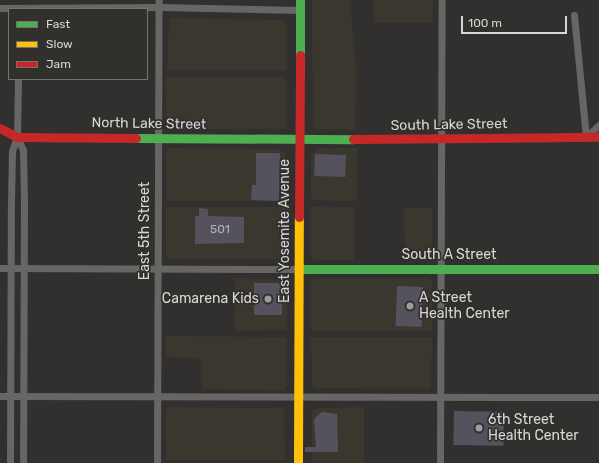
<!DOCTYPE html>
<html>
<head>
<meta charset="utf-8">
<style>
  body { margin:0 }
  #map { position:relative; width:599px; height:463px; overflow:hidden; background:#31302e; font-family:Rubik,sans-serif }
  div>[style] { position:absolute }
  .built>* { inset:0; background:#3a372e; transform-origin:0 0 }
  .building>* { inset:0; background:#55525d; transform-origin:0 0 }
  .street>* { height:7px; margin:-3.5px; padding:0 3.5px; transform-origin:3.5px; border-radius:3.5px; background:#676665 }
  .fast>* { height:9px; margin:-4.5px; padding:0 4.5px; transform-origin:4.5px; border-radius:4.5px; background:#4caf50 }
  .slow>* { height:9px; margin:-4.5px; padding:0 4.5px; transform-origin:4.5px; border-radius:4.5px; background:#ffc107 }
  .jam>* { height:9px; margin:-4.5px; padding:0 4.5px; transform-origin:4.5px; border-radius:4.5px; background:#c62828 }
  .dots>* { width:11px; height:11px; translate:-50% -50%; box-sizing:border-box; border:2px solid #32302d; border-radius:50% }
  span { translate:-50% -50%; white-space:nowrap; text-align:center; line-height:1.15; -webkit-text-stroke:3.5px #32302d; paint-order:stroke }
  .number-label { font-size:12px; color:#b7b6b7 }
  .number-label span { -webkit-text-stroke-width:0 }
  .street-label { font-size:14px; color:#d8d7d5 }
  .poi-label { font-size:14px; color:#d8d7d5 }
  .left { translate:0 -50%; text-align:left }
  .right { translate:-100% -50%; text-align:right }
  .legend { position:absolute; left:8px; top:8px; width:140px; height:72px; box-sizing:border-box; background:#32302d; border:1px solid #747370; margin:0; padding:5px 7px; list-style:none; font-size:12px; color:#d8d7d5 }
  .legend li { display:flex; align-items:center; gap:8px; height:20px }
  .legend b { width:20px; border:1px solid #747370 }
  .scale { position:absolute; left:461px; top:16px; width:106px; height:18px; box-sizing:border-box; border:2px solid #d8d7d5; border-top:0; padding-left:5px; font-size:12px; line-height:14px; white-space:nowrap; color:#d8d7d5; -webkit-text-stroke:3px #32302d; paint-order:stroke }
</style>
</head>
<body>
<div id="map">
  <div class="built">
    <div style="clip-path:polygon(312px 0,350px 0,356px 72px,355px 130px,317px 129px,313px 125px)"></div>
    <div style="left:374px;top:0;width:59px;height:23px"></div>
    <div style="clip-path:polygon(169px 18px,282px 20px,287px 24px,287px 70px,167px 70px)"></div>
    <div style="clip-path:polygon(166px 77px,286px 77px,287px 126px,284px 129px,170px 129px,166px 126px)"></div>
    <div style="clip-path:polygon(169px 148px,280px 149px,286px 154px,287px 201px,167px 201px,166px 151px)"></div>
    <div style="clip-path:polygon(318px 148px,357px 148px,357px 201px,311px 200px,311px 156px)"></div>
    <div style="clip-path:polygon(166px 207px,287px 207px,288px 257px,285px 259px,170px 259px,166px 257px)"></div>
    <div style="clip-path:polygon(311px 207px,354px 207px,354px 260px,314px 260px,311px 257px)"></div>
    <div style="clip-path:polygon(404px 208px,432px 208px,432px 256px,429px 260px,405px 260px)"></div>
    <div style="clip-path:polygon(235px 278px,283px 279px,287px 282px,287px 330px,234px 331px)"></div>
    <div style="clip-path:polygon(315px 278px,428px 278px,432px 282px,432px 331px,311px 331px,311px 281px)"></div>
    <div style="clip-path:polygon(166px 336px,287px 337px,287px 386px,284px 390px,202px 389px,201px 358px,166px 357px)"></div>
    <div style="clip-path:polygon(311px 337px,432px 337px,431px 386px,429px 389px,316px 388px,312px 385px)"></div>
    <div style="clip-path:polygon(169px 407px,281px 408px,284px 411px,285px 460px,166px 460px,166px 411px)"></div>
    <div style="clip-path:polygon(364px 407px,364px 463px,312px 463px,312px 411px,316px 408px)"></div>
  </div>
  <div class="building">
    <div style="clip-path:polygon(256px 153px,280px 153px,279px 201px,251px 200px,252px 185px,256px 185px)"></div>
    <div style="left:315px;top:154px;width:31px;height:22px;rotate:2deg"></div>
    <div style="clip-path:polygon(199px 208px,208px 209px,208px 216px,244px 217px,244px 243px,195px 244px,195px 216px,199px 216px)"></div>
    <div style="left:254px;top:283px;width:28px;height:32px"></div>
    <div style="left:397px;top:286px;width:26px;height:40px;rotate:2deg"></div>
    <div style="left:454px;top:411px;width:50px;height:34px;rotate:1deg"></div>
    <div style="clip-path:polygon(322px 412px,337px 414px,338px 452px,305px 452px,305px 447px,316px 447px,314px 419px)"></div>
  </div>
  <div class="street">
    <div style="left:0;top:8px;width:159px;rotate:-0.4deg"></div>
    <div style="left:159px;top:7px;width:141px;rotate:1.2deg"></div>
    <div style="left:574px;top:15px;width:123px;rotate:84.4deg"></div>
    <div style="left:17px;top:137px;width:14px;rotate:65deg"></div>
    <div style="left:23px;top:150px;width:50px;rotate:88.9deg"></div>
    <div style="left:24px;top:200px;width:263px;rotate:90.2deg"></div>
    <div style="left:586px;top:137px;width:18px;rotate:-43deg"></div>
    <div style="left:0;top:268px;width:299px;rotate:0.2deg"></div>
    <div style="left:0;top:396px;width:599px;rotate:0.1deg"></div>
    <div style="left:10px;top:463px;width:260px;rotate:-89.8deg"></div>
    <div style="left:11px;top:203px;width:52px;rotate:-88.9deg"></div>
    <div style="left:12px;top:151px;width:15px;rotate:-70deg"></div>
    <div style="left:17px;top:137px;width:58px;rotate:-89deg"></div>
    <div style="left:157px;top:463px;width:463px;rotate:-89.8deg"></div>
    <div style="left:440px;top:463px;width:463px;rotate:-89.8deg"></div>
  </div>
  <div class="fast">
    <div style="left:300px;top:55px;width:55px;rotate:-90deg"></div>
    <div style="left:136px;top:138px;width:217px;rotate:0.3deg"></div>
    <div style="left:299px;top:269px;width:300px"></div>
  </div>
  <div class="slow">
    <div style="left:298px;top:463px;width:246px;rotate:-89.8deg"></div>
  </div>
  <div class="jam">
    <div style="left:0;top:128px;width:19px;rotate:28deg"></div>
    <div style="left:17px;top:137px;width:119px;rotate:0.5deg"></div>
    <div style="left:353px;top:139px;width:246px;rotate:-0.5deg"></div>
    <div style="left:299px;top:217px;width:162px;rotate:-89.6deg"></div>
  </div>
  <div class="dots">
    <div style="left:268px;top:299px;background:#9e9d9b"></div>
    <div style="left:410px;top:306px;background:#9e9d9b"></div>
    <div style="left:479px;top:428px;background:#9e9d9b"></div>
  </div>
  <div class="number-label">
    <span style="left:220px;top:230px">501</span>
  </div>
  <div class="street-label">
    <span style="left:149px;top:124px;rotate:1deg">North Lake Street</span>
    <span style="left:449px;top:125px;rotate:-1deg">South Lake Street</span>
    <span style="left:145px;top:231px;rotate:-90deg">East 5th Street</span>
    <span style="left:285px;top:231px;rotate:-90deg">East Yosemite Avenue</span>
    <span style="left:449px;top:255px">South A Street</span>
  </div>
  <div class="poi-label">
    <span class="left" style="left:419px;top:306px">A Street<br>Health Center</span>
    <span class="right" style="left:259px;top:299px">Camarena Kids</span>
    <span class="left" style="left:488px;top:428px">6th Street<br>Health Center</span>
  </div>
  <ul class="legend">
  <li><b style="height:5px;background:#4caf50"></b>Fast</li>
  <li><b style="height:5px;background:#ffc107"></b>Slow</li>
  <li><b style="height:5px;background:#c62828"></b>Jam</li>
  </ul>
  <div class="scale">100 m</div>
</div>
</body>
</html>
